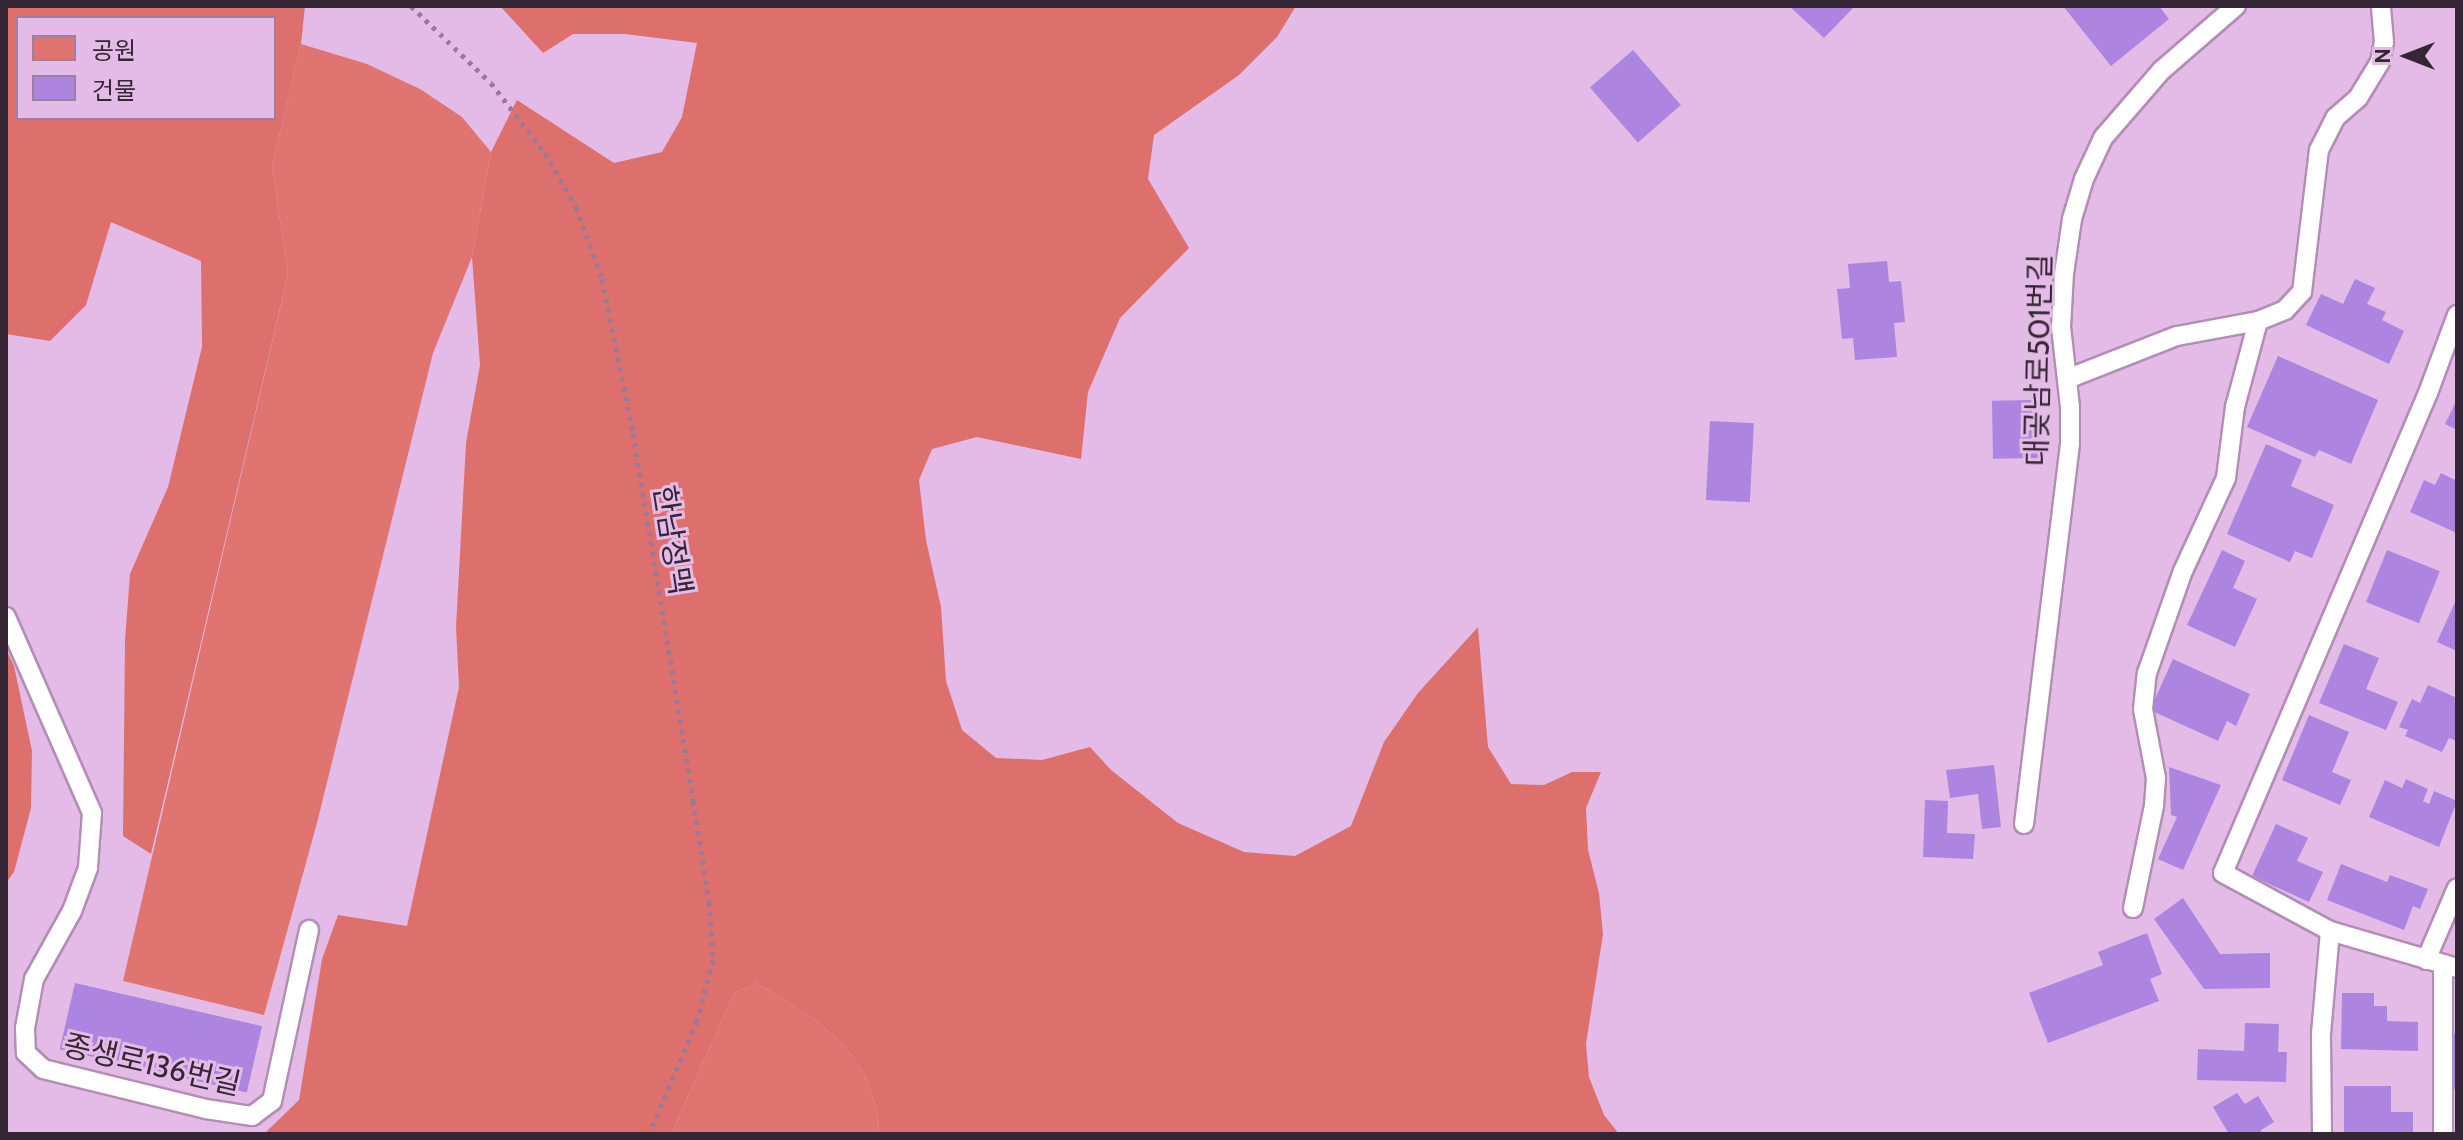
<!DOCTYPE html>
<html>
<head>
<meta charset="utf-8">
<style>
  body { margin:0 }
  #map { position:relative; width:2463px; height:1140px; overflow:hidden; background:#e3bbe6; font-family:Cabin,"Noto Sans KR",sans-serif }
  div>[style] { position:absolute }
  .green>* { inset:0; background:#e07470 }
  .forest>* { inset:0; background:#dd706c }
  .building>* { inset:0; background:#ad84e0; transform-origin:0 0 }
  .path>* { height:5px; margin-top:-2.5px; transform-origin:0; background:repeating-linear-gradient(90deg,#977a99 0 4px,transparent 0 10px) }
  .roads { filter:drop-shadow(2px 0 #b28db6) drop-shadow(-2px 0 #b28db6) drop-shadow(0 2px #b28db6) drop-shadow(0 -2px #b28db6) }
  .service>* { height:18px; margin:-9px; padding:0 9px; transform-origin:9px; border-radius:9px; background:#fff }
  span { translate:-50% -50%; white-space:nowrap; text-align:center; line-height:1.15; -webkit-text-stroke:6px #e3bbe6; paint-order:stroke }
  .street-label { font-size:30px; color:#352636 }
  .frame { position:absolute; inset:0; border:8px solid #352636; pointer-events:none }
  .legend { position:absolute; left:16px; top:16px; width:260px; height:104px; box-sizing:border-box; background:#e3bbe6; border:2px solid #9d7fa0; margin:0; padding:10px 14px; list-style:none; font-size:24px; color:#352636 }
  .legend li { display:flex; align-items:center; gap:16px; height:40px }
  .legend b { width:40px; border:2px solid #9d7fa0 }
  .north { position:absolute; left:2367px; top:16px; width:80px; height:80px; -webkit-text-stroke:6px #e3bbe6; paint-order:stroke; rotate:270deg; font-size:22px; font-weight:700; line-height:32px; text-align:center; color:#352636 }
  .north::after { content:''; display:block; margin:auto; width:28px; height:36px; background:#352636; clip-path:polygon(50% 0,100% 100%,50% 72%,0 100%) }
</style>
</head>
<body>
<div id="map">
  <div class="green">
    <div style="clip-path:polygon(301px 44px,367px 64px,420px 89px,462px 117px,491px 152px,472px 257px,433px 353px,317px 823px,264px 1015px,123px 981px,288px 274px,272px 166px)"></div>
    <div style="clip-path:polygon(757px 983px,816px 1020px,846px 1047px,866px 1077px,878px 1114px,879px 1134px,671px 1134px,734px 993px)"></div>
  </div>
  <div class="forest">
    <div style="clip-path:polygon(evenodd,6px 6px,305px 6px,301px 44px,272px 166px,288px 274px,151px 854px,123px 836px,125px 640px,130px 574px,168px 487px,202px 347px,201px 261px,111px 222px,86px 305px,50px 341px,6px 334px,6px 6px,18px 18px,274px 18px,274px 118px,18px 118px,18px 18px)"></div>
    <div style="clip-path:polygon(500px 6px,1296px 6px,1277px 37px,1239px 75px,1154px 135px,1148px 179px,1189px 248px,1120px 318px,1088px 392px,1081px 459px,977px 437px,932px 449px,919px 480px,926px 540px,941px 607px,946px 681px,962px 730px,996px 758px,1042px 760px,1090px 747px,1111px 770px,1178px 823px,1244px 852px,1295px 856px,1351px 826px,1384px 742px,1418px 693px,1478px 627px,1488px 747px,1511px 784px,1544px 785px,1572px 772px,1601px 772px,1586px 808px,1588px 850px,1599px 893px,1603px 934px,1586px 1044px,1589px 1077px,1604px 1115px,1619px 1134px,879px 1134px,878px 1114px,866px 1077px,846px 1047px,816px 1020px,757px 983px,734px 993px,671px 1134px,264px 1134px,299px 1100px,322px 959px,338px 915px,407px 926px,459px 687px,456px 627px,466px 443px,480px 365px,472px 257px,491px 152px,517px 100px,614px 163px,662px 152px,682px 117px,697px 43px,625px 34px,573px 34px,543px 53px)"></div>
    <div style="clip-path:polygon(6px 649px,14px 666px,32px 751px,31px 808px,14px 872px,6px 883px)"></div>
  </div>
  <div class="building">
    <div style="clip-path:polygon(1789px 6px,1855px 6px,1824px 38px)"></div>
    <div style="clip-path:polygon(2063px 6px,2159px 6px,2169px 19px,2111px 66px)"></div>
    <div style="left:1633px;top:50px;width:73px;height:57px;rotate:49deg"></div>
    <div style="clip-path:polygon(1887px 261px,1889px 282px,1901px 281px,1905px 322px,1894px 323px,1897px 357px,1855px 360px,1853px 338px,1842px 339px,1837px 289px,1850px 288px,1848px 264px)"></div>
    <div style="clip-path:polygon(2355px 279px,2375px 288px,2367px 304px,2386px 312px,2382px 320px,2404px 331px,2389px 364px,2306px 325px,2321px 294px,2343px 304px)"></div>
    <div style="clip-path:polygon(2278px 356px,2378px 400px,2351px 464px,2319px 450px,2315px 457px,2247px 427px)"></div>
    <div style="left:2039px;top:400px;width:58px;height:47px;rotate:89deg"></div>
    <div style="clip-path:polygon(2457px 400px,2457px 430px,2445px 424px)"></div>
    <div style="left:1710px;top:421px;width:44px;height:79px;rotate:3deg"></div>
    <div style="clip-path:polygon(2266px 444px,2302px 460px,2291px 486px,2334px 505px,2312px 558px,2295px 551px,2290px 562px,2227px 534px)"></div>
    <div style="clip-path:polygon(2441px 473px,2457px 481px,2457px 533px,2410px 512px,2424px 480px,2435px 485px)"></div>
    <div style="clip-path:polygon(2222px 550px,2245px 561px,2233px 588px,2257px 599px,2235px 647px,2187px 625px)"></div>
    <div style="left:2387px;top:550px;width:57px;height:56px;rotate:22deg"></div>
    <div style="clip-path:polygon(2457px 598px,2457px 651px,2437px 642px)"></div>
    <div style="clip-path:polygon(2344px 644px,2379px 658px,2366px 689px,2398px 702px,2386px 730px,2319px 703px)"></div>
    <div style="clip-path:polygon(2173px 659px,2250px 694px,2236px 726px,2227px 721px,2218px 741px,2150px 710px)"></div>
    <div style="clip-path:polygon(2428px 685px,2457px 698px,2457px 741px,2449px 738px,2442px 752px,2405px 736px,2408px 730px,2399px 727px,2412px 699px,2420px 703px)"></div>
    <div style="clip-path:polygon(2309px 715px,2349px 732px,2332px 772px,2351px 780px,2340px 805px,2282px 780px)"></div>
    <div style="clip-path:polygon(1994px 765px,2001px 827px,1982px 829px,1978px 794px,1950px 798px,1946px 770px)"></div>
    <div style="clip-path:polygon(2169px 767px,2221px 785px,2183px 870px,2158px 859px,2177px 817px,2171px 815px)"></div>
    <div style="clip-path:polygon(2406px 779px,2428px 789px,2423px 801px,2429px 804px,2434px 791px,2457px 801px,2439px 847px,2369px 817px,2385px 780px,2402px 788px)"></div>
    <div style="clip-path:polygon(1925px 800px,1948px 801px,1947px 833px,1975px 834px,1973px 859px,1923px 857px)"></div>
    <div style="clip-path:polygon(2276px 824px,2308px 838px,2297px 861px,2323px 872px,2309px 902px,2252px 876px)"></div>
    <div style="clip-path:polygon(2341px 864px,2387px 882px,2390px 875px,2428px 889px,2420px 909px,2413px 906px,2404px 930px,2327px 900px)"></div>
    <div style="clip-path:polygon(2183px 898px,2220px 954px,2270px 953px,2270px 988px,2204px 989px,2154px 919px)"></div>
    <div style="clip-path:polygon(2147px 933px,2162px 974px,2150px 979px,2159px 1001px,2048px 1043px,2029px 993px,2103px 965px,2098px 952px)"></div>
    <div style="left:75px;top:983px;width:192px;height:68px;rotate:13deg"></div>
    <div style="clip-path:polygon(2342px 993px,2374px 993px,2374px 1006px,2387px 1006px,2387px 1021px,2418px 1022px,2418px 1051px,2341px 1049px)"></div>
    <div style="clip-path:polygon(2245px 1023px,2279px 1024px,2278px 1052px,2287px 1052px,2286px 1082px,2197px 1080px,2198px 1049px,2244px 1051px)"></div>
    <div style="clip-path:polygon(2453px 1033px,2457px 1033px,2457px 1089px,2452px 1089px)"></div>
    <div style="clip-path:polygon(2344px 1086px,2391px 1086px,2391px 1112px,2413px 1112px,2413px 1134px,2344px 1134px)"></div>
    <div style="clip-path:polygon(2237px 1093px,2245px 1104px,2258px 1096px,2274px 1122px,2261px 1130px,2261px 1134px,2229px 1134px,2213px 1107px)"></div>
  </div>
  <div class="path">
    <div style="left:411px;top:6px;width:111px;rotate:43.9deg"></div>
    <div style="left:491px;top:83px;width:88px;rotate:52.4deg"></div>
    <div style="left:545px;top:153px;width:62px;rotate:60.1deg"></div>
    <div style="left:576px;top:207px;width:77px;rotate:70.1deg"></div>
    <div style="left:602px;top:279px;width:157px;rotate:78.6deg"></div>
    <div style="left:633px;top:433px;width:373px;rotate:80.7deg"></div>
    <div style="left:693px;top:801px;width:102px;rotate:81deg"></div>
    <div style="left:709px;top:902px;width:58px;rotate:86.1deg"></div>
    <div style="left:713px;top:960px;width:63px;rotate:104.7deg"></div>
    <div style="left:697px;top:1021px;width:123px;rotate:113deg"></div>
  </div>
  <div class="roads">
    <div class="service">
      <div style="left:2457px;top:315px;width:83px;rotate:110.4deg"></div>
      <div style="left:2428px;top:393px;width:522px;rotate:113.13deg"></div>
      <div style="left:2223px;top:873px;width:122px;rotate:28.5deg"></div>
      <div style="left:2330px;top:931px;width:132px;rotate:16.2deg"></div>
      <div style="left:2067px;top:379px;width:118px;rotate:-21.4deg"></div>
      <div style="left:2177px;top:336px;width:82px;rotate:-10.5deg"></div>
      <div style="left:6px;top:617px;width:214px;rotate:66.3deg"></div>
      <div style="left:92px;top:813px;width:55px;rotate:94.2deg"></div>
      <div style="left:88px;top:868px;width:46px;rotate:110.4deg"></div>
      <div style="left:72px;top:911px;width:78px;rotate:119.2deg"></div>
      <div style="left:34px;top:979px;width:50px;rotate:100.4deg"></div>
      <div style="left:25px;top:1028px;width:25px;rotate:88deg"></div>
      <div style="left:26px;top:1053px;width:23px;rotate:43deg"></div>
      <div style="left:43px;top:1069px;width:168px;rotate:13.8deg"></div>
      <div style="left:206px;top:1109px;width:47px;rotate:8.7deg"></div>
      <div style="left:252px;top:1116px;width:25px;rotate:-37deg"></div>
      <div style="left:272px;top:1101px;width:175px;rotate:-77.8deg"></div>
      <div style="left:2024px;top:824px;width:383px;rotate:-83.1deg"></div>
      <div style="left:2070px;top:444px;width:37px;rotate:-90deg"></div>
      <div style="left:2070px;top:407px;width:81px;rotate:-96.4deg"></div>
      <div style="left:2061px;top:327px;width:53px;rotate:-86.8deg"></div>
      <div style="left:2064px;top:274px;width:56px;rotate:-81.7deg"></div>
      <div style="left:2072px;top:219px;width:42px;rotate:-73.3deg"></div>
      <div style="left:2084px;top:179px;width:45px;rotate:-65.1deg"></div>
      <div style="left:2103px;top:138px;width:90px;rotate:-49.1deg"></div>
      <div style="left:2162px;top:70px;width:98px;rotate:-40.9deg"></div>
      <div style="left:2133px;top:908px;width:104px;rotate:-78.4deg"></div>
      <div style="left:2154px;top:806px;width:28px;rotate:-86deg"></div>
      <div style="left:2156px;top:778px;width:70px;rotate:-100.7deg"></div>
      <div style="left:2143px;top:709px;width:36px;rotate:-84deg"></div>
      <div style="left:2147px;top:673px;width:108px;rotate:-70.6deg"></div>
      <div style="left:2183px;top:571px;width:102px;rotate:-65.2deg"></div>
      <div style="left:2226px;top:478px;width:72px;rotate:-82.8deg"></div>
      <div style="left:2235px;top:407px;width:89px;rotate:-75deg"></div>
      <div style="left:2258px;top:321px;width:29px;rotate:-22deg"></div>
      <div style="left:2285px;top:310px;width:25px;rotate:-47deg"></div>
      <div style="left:2302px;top:292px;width:143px;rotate:-83.2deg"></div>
      <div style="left:2319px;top:150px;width:36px;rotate:-63deg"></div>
      <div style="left:2335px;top:118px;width:30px;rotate:-41deg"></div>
      <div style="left:2358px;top:98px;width:42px;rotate:-58.6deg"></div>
      <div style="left:2380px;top:62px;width:20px;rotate:-79deg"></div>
      <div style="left:2384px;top:42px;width:36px;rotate:-95deg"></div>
      <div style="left:2426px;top:960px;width:78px;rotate:-66.7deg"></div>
      <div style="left:2322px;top:1134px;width:100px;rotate:-90.6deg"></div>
      <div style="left:2321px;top:1034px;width:103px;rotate:-85deg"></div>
      <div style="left:2443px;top:1134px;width:170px;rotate:-90deg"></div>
    </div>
  </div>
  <div class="street-label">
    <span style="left:2039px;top:360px;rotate:-89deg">대곶남로501번길</span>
    <span style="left:672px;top:540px;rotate:81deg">한남정맥</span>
    <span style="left:152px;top:1065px;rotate:13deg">종생로136번길</span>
  </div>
  <div class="frame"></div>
  <ul class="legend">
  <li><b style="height:22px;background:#e07470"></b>공원</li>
  <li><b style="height:22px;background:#ad84e0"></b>건물</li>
  </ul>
  <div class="north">N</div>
</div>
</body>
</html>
